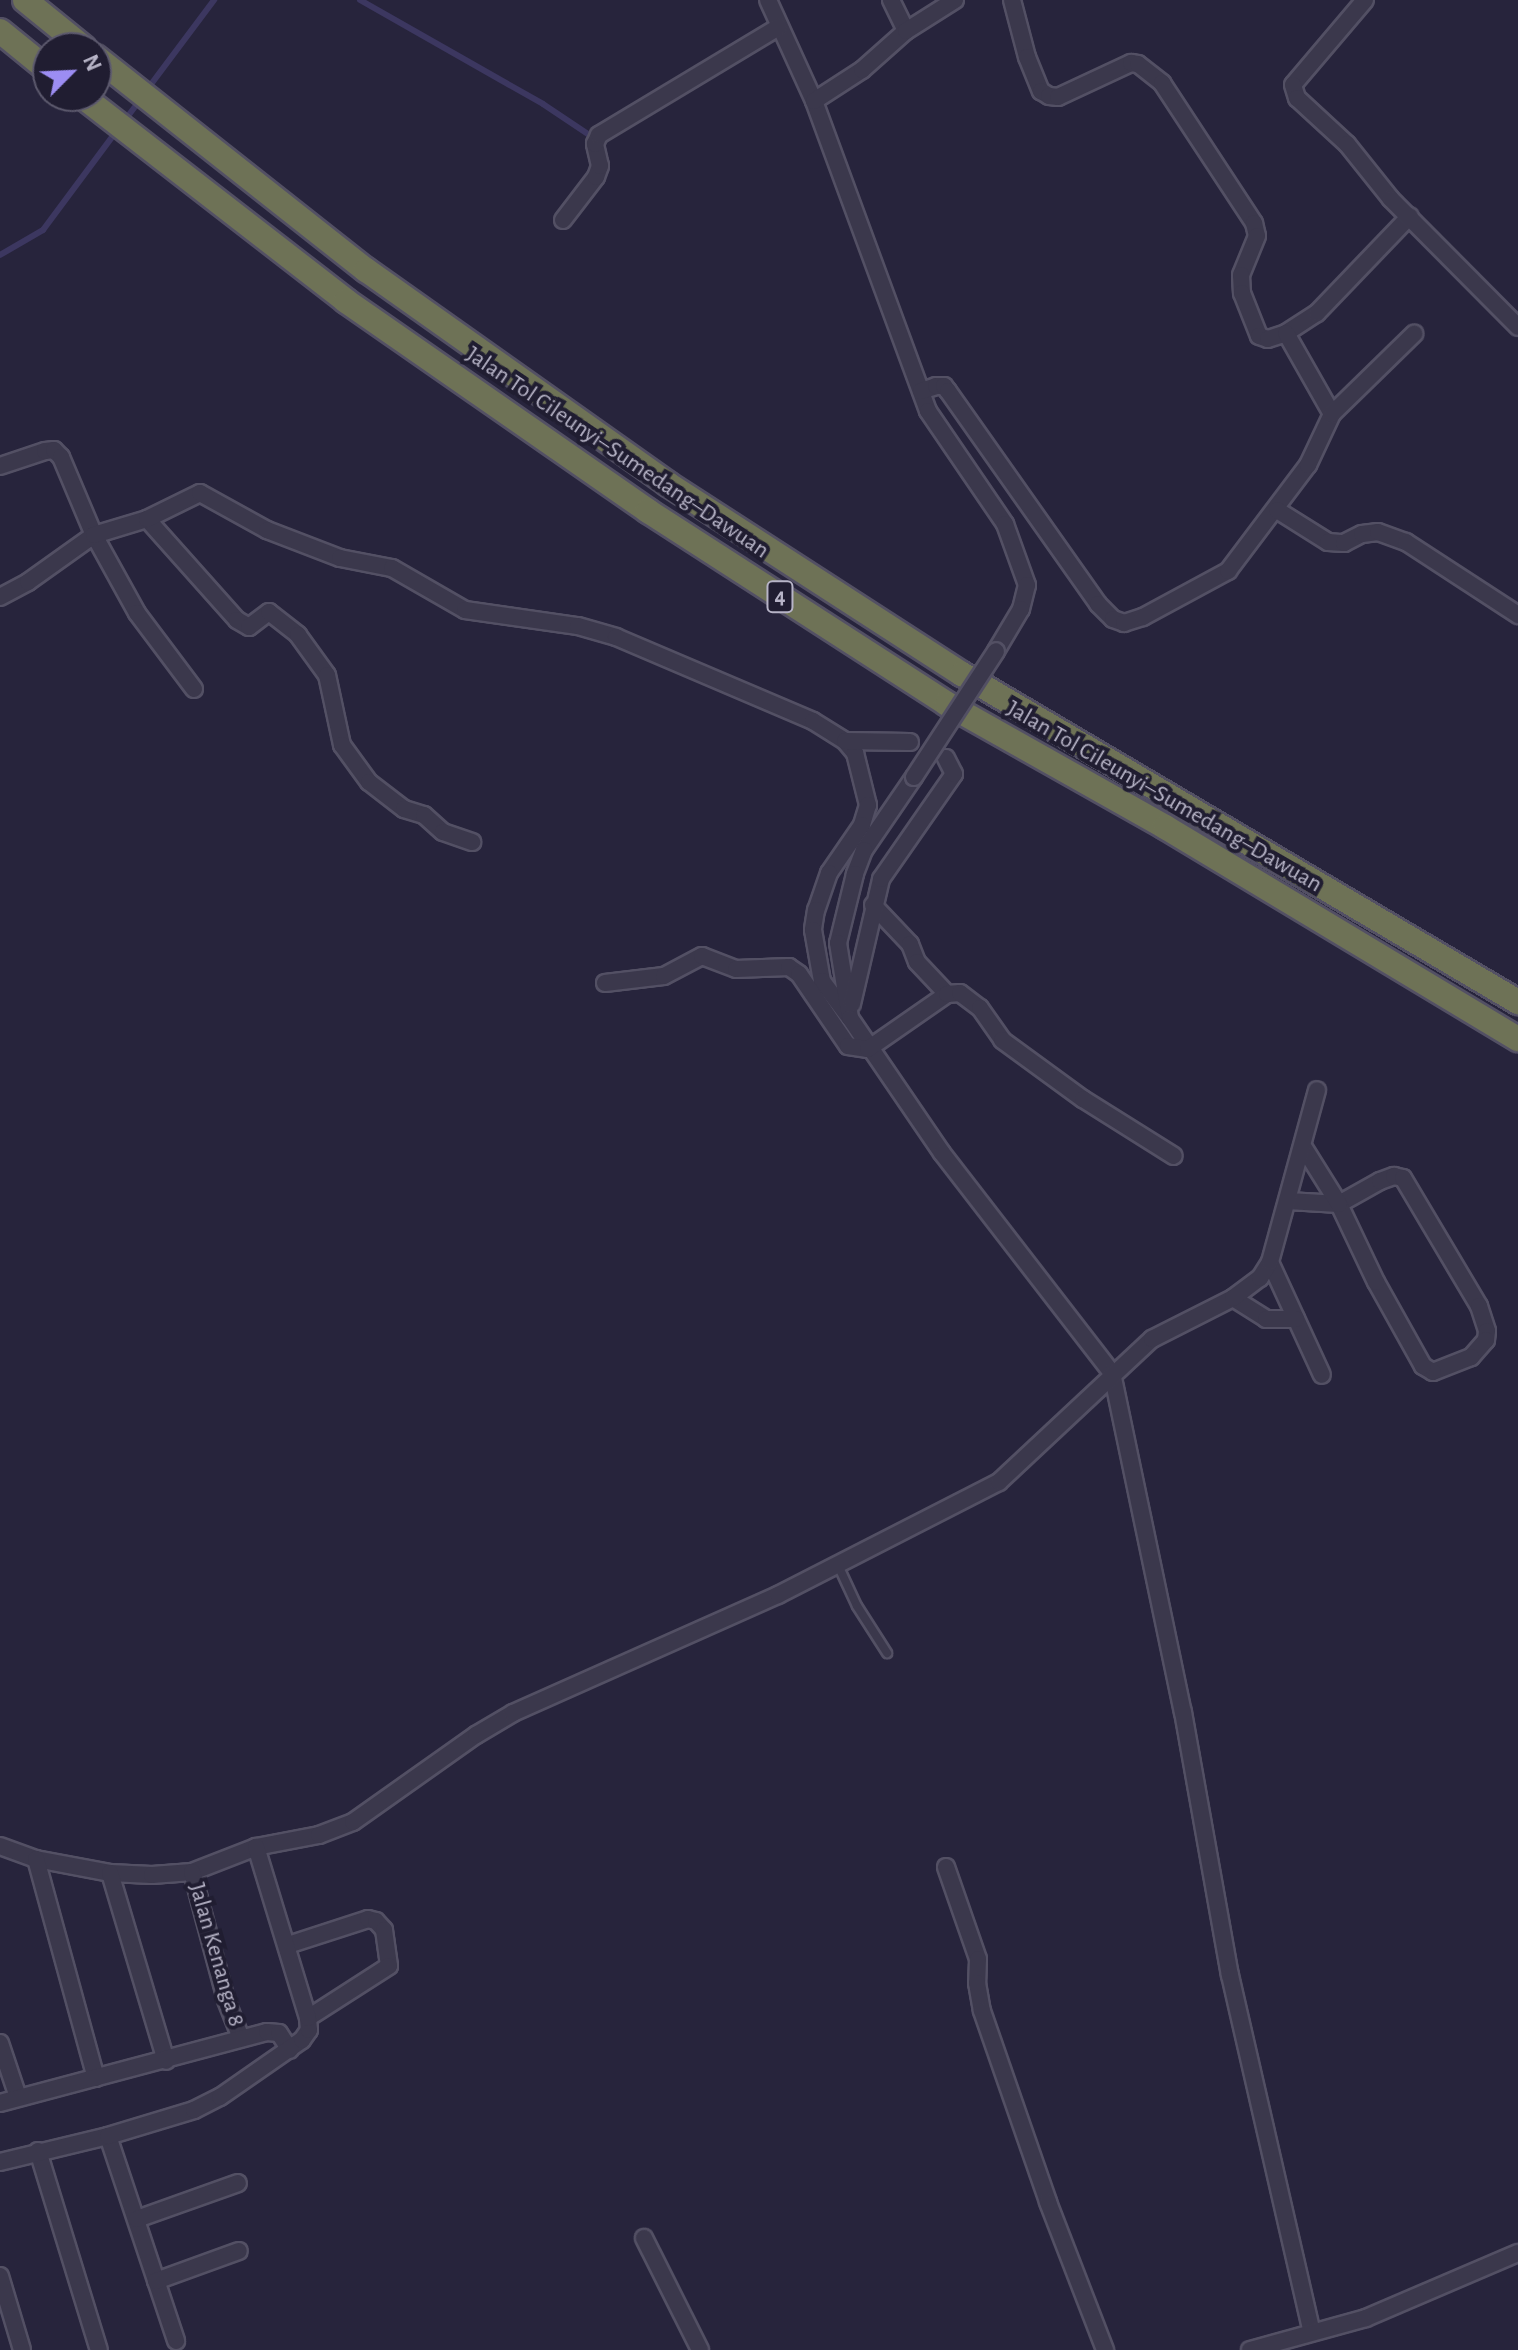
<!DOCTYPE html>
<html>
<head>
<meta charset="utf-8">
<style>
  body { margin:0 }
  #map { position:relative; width:1518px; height:2350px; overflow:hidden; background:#27243c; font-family:"Alegreya Sans",sans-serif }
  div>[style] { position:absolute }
  .stream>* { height:6px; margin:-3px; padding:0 3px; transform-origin:3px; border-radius:3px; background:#3c3760 }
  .roads { filter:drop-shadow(2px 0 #535064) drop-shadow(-2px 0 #535064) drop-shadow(0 2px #535064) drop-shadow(0 -2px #535064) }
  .service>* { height:8px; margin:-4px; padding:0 4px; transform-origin:4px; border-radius:4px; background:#3b384c }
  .minor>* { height:16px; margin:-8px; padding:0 8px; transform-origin:8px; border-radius:8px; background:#3b384c }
  .motorway>* { height:24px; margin:-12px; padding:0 12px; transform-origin:12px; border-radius:12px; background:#6e7256 }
  .bridges { filter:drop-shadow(2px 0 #535064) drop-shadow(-2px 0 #535064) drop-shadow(0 2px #535064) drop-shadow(0 -2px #535064) }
  .minor-bridge>* { height:16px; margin:-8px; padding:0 8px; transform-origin:8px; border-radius:8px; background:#3b384c }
  span { translate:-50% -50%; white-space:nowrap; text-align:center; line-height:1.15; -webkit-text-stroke:8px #201d31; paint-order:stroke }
  .shield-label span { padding:2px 6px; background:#201d31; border:2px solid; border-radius:6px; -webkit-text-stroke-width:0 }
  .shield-label { font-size:22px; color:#b7b4c7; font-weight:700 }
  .street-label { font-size:24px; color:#b7b4c7 }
  .north { position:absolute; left:32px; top:32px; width:80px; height:80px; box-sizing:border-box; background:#201d31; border:2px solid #5c596d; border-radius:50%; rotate:66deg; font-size:22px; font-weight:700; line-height:32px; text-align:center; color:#b7b4c7 }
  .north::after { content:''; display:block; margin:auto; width:28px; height:36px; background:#9c8df3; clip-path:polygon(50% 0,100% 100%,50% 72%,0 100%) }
</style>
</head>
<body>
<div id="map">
  <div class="stream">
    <div style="left:360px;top:0;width:210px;rotate:29.6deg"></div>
    <div style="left:543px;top:104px;width:58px;rotate:33.7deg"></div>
    <div style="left:146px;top:91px;width:114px;rotate:-53.2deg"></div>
    <div style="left:125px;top:120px;width:25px;rotate:-53deg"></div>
    <div style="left:0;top:255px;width:50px;rotate:-30.2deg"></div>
    <div style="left:43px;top:230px;width:126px;rotate:-53.4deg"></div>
  </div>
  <div class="roads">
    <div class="service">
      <div style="left:837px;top:1563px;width:47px;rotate:65.1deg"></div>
      <div style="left:857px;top:1606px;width:56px;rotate:57.4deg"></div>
    </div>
    <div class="minor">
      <div style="left:768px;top:0;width:111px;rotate:65.5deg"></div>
      <div style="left:814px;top:101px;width:330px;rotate:69.8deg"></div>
      <div style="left:928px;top:411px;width:137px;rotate:55.7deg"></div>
      <div style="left:1005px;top:524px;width:65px;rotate:70.2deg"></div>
      <div style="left:1027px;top:585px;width:25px;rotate:104deg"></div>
      <div style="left:1021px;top:609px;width:49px;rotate:120.8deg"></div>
      <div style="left:891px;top:0;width:34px;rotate:64deg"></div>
      <div style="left:1012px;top:0;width:59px;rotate:75.3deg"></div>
      <div style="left:1027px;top:57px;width:37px;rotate:68deg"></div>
      <div style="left:1041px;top:91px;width:9px;rotate:32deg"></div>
      <div style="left:1049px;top:96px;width:9px;rotate:6deg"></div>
      <div style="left:1058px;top:97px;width:81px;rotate:-25deg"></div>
      <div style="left:1131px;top:63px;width:7px;rotate:8deg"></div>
      <div style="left:1138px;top:64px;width:31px;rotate:38deg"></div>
      <div style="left:1162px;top:83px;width:168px;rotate:56.7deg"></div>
      <div style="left:1254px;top:223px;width:13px;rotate:77deg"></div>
      <div style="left:1257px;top:236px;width:42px;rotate:112.3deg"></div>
      <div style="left:1241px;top:275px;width:18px;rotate:87deg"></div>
      <div style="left:1242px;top:293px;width:46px;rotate:68.4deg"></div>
      <div style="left:1259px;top:336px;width:9px;rotate:18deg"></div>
      <div style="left:1268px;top:339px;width:19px;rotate:-18deg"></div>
      <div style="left:1286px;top:333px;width:37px;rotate:-33deg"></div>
      <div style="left:1317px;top:313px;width:134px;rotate:-46.2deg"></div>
      <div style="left:1365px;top:0;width:111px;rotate:130.3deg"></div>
      <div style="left:1293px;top:85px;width:14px;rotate:73deg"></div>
      <div style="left:1297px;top:98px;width:68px;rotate:42.6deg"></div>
      <div style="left:1347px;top:144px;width:70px;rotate:51.3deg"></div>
      <div style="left:1391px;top:199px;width:180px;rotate:45.2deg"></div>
      <div style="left:814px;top:101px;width:57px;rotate:-32.9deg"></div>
      <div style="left:862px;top:70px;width:59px;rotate:-41.6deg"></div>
      <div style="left:906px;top:31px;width:58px;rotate:-32.3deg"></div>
      <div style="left:563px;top:220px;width:54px;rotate:-52.5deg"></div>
      <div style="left:596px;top:177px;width:12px;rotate:-70deg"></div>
      <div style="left:600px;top:166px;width:23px;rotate:-103deg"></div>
      <div style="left:595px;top:144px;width:10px;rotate:-66deg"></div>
      <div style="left:599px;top:135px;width:210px;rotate:-31deg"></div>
      <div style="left:921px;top:391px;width:16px;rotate:-18deg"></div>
      <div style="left:936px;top:386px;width:8px"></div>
      <div style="left:944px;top:386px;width:6px;rotate:51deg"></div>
      <div style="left:948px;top:391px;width:261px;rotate:54.8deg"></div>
      <div style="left:1098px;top:604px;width:21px;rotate:45deg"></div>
      <div style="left:1113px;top:619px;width:12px;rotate:20deg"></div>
      <div style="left:1124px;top:623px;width:20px;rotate:-18deg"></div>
      <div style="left:1143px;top:617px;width:97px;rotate:-28.4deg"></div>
      <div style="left:1228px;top:571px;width:133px;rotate:-53deg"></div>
      <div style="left:1308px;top:465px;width:56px;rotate:-64.8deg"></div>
      <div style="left:1332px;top:414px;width:93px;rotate:-119.6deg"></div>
      <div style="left:1332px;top:414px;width:115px;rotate:-44.3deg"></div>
      <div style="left:0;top:466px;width:47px;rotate:-18.4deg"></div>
      <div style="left:45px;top:451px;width:9px;rotate:-6deg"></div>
      <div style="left:54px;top:450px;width:10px;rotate:45deg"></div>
      <div style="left:61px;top:457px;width:85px;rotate:67.1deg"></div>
      <div style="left:94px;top:535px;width:89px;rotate:61.1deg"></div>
      <div style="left:137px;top:613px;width:95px;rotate:53.1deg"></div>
      <div style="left:1277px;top:510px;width:60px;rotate:32.1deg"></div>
      <div style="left:1328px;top:542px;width:16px;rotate:4deg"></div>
      <div style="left:1344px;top:543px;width:20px;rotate:-27deg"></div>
      <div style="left:1362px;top:534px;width:16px;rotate:-7deg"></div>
      <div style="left:1378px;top:532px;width:30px;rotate:20deg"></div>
      <div style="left:1406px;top:542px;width:134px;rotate:33.1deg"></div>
      <div style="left:147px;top:519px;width:135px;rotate:48.3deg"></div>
      <div style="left:237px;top:620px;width:14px;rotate:30deg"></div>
      <div style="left:249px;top:627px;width:25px;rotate:-37deg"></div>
      <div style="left:269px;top:612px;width:37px;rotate:38deg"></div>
      <div style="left:298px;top:635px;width:49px;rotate:54.1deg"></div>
      <div style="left:327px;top:675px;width:72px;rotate:77.9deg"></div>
      <div style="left:342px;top:745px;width:46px;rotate:53.9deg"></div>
      <div style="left:369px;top:782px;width:44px;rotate:37.6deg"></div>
      <div style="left:404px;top:809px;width:21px;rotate:17deg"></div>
      <div style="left:424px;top:815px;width:25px;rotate:42deg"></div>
      <div style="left:443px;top:832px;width:31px;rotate:19deg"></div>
      <div style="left:0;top:597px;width:32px;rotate:-28deg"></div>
      <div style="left:28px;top:582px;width:81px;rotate:-35.5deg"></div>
      <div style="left:94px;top:535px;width:55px;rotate:-16.8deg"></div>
      <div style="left:147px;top:519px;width:59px;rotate:-26.1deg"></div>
      <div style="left:200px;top:493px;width:77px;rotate:28.9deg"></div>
      <div style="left:267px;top:530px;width:78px;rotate:21deg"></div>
      <div style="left:340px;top:558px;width:53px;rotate:10.9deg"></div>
      <div style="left:392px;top:568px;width:84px;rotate:29.9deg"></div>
      <div style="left:465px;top:610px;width:114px;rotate:8.1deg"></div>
      <div style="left:578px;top:626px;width:40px;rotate:16deg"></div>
      <div style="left:616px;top:637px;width:214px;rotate:23.1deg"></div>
      <div style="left:813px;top:721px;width:38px;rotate:32deg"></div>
      <div style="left:845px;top:741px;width:16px;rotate:50deg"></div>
      <div style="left:855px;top:753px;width:54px;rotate:76deg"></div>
      <div style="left:868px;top:805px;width:21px;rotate:107deg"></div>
      <div style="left:862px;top:825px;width:58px;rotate:124.5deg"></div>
      <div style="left:829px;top:873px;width:39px;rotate:109deg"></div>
      <div style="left:816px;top:910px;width:20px;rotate:99deg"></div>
      <div style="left:813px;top:930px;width:52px;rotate:80deg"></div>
      <div style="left:822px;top:981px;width:45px;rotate:53.1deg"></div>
      <div style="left:845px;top:741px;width:65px;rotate:0.9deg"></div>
      <div style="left:914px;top:777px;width:88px;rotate:124.4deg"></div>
      <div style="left:864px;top:850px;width:26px;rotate:111deg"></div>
      <div style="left:855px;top:874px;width:71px;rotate:103.8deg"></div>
      <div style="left:838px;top:943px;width:76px;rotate:80.9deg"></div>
      <div style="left:850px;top:1018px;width:163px;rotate:55.7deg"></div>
      <div style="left:942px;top:1153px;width:278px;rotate:52.3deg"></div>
      <div style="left:1112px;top:1373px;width:346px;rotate:78.2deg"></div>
      <div style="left:1183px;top:1712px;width:267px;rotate:79.9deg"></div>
      <div style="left:1230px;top:1975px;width:364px;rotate:77.1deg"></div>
      <div style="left:873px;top:905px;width:54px;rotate:46.5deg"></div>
      <div style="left:910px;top:944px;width:19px;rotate:69deg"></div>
      <div style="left:917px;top:962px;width:44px;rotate:46.8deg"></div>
      <div style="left:605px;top:983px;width:59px;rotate:-6.8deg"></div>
      <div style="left:664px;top:976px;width:43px;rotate:-27.8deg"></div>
      <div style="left:702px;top:956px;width:36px;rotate:21deg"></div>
      <div style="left:736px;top:969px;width:53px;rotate:-2.2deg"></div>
      <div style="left:789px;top:967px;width:12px;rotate:35deg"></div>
      <div style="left:799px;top:974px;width:87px;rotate:55.8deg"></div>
      <div style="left:848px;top:1046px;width:20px;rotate:9deg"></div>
      <div style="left:868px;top:1049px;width:96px;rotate:-34.8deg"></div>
      <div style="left:947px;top:994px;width:13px;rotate:-4deg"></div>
      <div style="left:960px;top:993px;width:25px;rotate:37deg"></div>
      <div style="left:980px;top:1008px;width:39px;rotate:55deg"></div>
      <div style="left:1002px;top:1040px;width:100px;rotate:36.1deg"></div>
      <div style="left:1083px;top:1099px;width:107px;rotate:32.1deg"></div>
      <div style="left:852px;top:1004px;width:128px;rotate:-76.9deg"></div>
      <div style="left:881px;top:879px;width:128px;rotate:-55.2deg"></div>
      <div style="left:954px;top:774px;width:18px;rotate:-117deg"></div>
      <div style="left:1288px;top:1201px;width:51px;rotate:3.4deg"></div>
      <div style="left:1339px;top:1204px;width:47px;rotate:-29.3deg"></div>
      <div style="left:1380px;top:1181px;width:15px;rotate:-20deg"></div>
      <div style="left:1394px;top:1176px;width:9px;rotate:13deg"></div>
      <div style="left:1403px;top:1178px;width:149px;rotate:59.3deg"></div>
      <div style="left:1479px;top:1306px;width:26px;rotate:72deg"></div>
      <div style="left:1487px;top:1331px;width:9px;rotate:96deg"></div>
      <div style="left:1486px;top:1340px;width:23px;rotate:131deg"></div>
      <div style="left:1471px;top:1357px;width:41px;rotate:158.5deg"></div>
      <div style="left:1433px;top:1372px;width:12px;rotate:-149deg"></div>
      <div style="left:1423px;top:1366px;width:96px;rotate:-119.2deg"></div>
      <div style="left:1376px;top:1282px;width:86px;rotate:-115.4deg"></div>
      <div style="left:1339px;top:1204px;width:66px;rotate:-122deg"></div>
      <div style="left:1270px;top:1262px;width:124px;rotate:65.3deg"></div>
      <div style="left:1233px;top:1298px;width:39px;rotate:32deg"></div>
      <div style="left:1266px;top:1319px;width:30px"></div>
      <div style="left:0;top:1846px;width:38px;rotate:20deg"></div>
      <div style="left:36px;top:1859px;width:75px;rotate:10.7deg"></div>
      <div style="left:110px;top:1873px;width:42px;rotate:2.7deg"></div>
      <div style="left:152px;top:1875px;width:40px;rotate:-4.3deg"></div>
      <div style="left:192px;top:1872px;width:69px;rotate:-21.3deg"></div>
      <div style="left:256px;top:1847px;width:64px;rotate:-10.8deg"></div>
      <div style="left:319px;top:1835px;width:36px;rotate:-21deg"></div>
      <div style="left:353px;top:1822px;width:151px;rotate:-35.3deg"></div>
      <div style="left:476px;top:1735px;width:43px;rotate:-30.7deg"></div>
      <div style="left:513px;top:1713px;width:290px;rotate:-24deg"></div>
      <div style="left:778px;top:1595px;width:248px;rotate:-27.1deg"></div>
      <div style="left:999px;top:1482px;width:209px;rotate:-43.1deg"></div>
      <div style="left:1152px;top:1339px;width:91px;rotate:-26.8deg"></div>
      <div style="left:1233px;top:1298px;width:34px;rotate:-37deg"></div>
      <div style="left:1260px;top:1278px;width:19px;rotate:-58deg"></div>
      <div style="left:1270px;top:1262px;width:178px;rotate:-74.7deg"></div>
      <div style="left:36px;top:1859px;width:227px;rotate:74.7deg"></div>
      <div style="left:946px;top:1867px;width:97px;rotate:70.8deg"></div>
      <div style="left:978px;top:1959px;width:24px;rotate:92deg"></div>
      <div style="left:977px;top:1983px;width:28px;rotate:80deg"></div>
      <div style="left:982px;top:2011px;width:202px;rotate:70.9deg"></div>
      <div style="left:1048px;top:2202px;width:159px;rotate:68.9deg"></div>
      <div style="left:192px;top:1872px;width:132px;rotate:75.1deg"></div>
      <div style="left:226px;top:2000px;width:41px;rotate:68.5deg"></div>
      <div style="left:110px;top:1873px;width:196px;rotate:73.4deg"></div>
      <div style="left:288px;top:1945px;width:84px;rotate:-18deg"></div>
      <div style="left:368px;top:1919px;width:8px;rotate:14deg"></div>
      <div style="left:376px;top:1921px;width:12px;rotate:48deg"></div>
      <div style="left:384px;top:1930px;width:36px;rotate:82deg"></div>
      <div style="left:389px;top:1966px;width:96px;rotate:147.3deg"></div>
      <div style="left:0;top:2043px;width:57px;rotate:71.6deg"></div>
      <div style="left:0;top:2103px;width:276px;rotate:-14.9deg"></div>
      <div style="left:267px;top:2032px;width:12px;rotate:5deg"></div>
      <div style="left:279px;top:2033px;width:20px;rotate:57deg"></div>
      <div style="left:108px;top:2136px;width:216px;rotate:71.6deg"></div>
      <div style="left:38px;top:2151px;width:208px;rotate:73deg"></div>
      <div style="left:0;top:2162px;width:111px;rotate:-13.5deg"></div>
      <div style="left:108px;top:2136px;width:90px;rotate:-16.8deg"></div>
      <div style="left:194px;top:2110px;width:29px;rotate:-27deg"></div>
      <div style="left:220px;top:2097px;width:100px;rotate:-34.8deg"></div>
      <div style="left:302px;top:2040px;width:12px;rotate:-55deg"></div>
      <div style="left:309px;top:2030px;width:12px;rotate:-95deg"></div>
      <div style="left:308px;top:2018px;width:179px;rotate:-106.9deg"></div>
      <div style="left:137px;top:2219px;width:107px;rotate:-19.6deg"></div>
      <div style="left:644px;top:2238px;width:125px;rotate:63.4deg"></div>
      <div style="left:0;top:2276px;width:77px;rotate:73.4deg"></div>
      <div style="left:156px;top:2281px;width:88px;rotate:-19.9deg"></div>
      <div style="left:1250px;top:2350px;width:120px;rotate:-15.4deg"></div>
      <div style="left:1366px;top:2318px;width:165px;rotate:-23.2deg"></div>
    </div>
    <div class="motorway">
      <div style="left:25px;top:0;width:76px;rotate:39.1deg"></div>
      <div style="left:0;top:31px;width:62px;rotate:39.1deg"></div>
      <div style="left:96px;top:57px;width:344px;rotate:38.3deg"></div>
      <div style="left:366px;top:270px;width:370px;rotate:35.3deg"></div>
      <div style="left:668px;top:484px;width:350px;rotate:32.9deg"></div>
      <div style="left:962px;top:674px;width:646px;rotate:30.54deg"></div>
      <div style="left:82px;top:96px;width:334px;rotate:37.8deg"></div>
      <div style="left:346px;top:301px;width:368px;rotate:34.8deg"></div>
      <div style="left:648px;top:511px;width:356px;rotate:32.8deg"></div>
      <div style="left:947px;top:704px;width:250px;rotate:29.4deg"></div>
      <div style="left:1165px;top:827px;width:412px;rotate:31deg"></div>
    </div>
  </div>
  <div class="bridges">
    <div class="minor-bridge">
      <div style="left:914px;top:777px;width:150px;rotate:-56.9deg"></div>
    </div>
  </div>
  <div class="shield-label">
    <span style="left:780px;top:597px">4</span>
  </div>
  <div class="street-label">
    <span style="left:617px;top:453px;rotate:34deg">Jalan Tol Cileunyi–Sumedang–Dawuan</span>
    <span style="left:1164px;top:797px;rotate:30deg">Jalan Tol Cileunyi–Sumedang–Dawuan</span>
    <span style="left:216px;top:1955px;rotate:74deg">Jalan Kenanga 8</span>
  </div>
  <div class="north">N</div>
</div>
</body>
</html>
